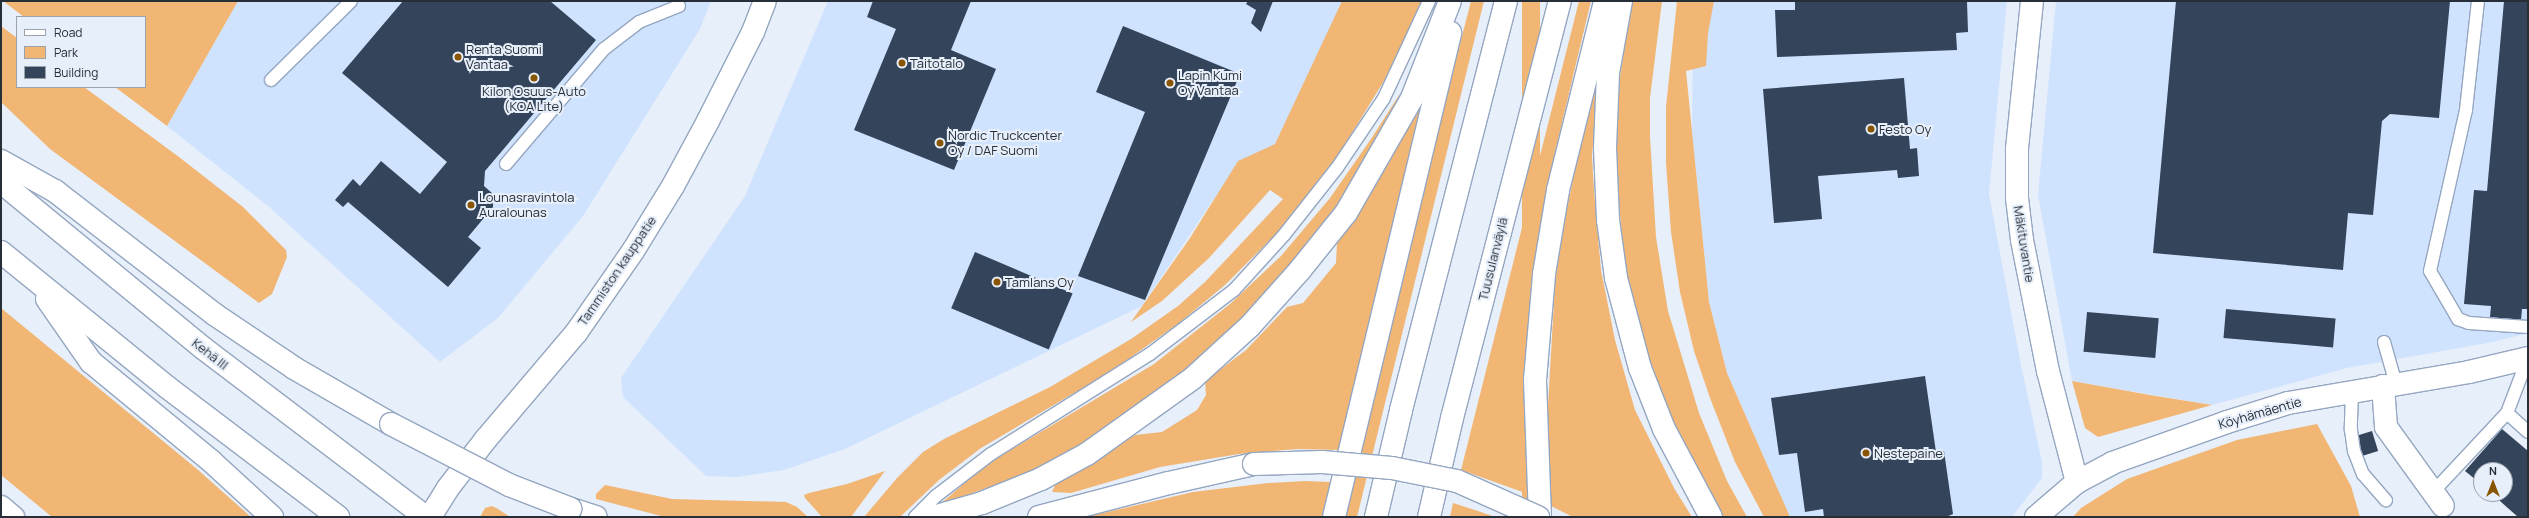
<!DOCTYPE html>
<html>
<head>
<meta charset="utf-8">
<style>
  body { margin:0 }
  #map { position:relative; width:2529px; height:518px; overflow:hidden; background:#e7effa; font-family:Manrope,sans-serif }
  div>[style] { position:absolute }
  .built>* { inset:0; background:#d0e3fe }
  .green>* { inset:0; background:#f1b674; transform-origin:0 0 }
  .building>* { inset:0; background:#34445a; transform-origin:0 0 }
  .roads { filter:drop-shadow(1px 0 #94a6c0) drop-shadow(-1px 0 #94a6c0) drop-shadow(0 1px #94a6c0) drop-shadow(0 -1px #94a6c0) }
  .lane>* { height:12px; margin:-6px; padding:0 6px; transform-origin:6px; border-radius:6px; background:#fff }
  .street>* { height:22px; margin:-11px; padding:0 11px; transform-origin:11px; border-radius:11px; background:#fff }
  .secondary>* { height:22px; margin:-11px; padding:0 11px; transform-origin:11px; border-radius:11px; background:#fff }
  .highway>* { height:22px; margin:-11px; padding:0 11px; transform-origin:11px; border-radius:11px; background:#fff }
  .bridges { filter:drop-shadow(1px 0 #94a6c0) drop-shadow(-1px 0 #94a6c0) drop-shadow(0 1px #94a6c0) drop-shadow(0 -1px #94a6c0) }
  .highway-bridge>* { height:22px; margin:-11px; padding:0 11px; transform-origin:11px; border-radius:11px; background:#fff }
  .dots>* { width:11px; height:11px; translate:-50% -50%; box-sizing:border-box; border:2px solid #e7effa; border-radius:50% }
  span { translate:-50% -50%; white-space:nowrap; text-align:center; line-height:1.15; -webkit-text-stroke:4px #e7effa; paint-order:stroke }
  .poi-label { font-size:13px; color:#262e38 }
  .left { translate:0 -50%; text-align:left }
  .street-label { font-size:13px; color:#262e38 }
  .frame { position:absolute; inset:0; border:2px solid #262e38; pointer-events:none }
  .legend { position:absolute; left:16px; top:16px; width:130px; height:72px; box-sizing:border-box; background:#e7effa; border:1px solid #9aa2ac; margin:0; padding:5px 7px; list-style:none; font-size:12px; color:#262e38 }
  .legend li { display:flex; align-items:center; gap:8px; height:20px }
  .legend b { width:20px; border:1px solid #9aa2ac }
  .north { position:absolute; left:2473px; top:462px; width:40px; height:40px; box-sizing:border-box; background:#e7effa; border:1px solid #9aa2ac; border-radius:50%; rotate:0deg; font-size:11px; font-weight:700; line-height:16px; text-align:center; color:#262e38 }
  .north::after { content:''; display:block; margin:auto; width:14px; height:18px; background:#895501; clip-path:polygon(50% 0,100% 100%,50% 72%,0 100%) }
</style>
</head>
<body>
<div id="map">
  <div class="built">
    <div style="clip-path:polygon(238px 1px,711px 1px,700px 29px,583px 216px,498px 318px,440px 362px,268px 206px,167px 126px)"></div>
    <div style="clip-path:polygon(828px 1px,1377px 1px,1287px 163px,1238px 163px,1142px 306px,845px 449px,784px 470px,737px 477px,706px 476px,623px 397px,621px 378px,745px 196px)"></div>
    <div style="clip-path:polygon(1700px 1px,2007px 1px,1989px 194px,2021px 365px,2042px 462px,2042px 478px,2012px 517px,1790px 517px,1727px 373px,1709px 302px,1692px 134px,1693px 29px)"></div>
    <div style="clip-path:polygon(2056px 1px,2528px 1px,2528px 333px,2493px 342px,2347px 368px,2212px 405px,2072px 381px,2038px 195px)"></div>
  </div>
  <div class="green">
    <div style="clip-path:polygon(3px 1px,238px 1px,167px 126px,115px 87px,145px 87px,145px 17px,24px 17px)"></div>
    <div style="clip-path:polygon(1342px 1px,1424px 1px,1395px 63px,1339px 154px,1276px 234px,1225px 285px,1179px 323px,1113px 370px,981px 448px,939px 480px,901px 516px,864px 517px,897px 478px,923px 452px,944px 439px,1050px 387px,1131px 339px,1178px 306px,1205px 282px,1283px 199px,1270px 190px,1209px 258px,1162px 301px,1131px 322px,1190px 238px,1238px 161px,1275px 144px)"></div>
    <div style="clip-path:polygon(1471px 1px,1484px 1px,1357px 517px,1345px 517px,1417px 212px)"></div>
    <div style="left:1522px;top:1px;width:18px;height:532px"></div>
    <div style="clip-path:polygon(1579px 1px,1591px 1px,1555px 152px,1531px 293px,1523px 406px,1528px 494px,1461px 470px)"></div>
    <div style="clip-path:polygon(1632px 1px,1662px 1px,1650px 98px,1650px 136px,1656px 237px,1668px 311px,1699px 413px,1727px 481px,1747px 517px,1721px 517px,1675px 433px,1647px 352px,1627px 277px,1617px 189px,1617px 135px,1620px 77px)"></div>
    <div style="clip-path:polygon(1677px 1px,1714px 1px,1708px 33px,1706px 66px,1686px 71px,1709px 302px,1727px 373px,1790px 517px,1764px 517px,1735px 462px,1710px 398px,1694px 351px,1680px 292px,1671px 232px,1666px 163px,1666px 107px)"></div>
    <div style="clip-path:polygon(1px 26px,17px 38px,17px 87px,84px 87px,179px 157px,243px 207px,286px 250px,287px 257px,272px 294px,259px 303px,50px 149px,1px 102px)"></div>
    <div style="clip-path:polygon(1597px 64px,1599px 78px,1592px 156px,1594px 190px,1601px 270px,1615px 340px,1635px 410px,1674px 488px,1692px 517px,1573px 517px,1549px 505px,1546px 441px,1555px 283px,1562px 233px)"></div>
    <div style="clip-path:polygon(1428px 84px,1338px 450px,1298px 449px,1239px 454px,1160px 467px,1071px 493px,1052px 492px,1055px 485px,1135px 435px,1162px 432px,1197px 410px,1206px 395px,1205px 381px,1246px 350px,1287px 307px,1303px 303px,1336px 263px,1337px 242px,1370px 195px,1408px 126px)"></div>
    <div style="clip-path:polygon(1401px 92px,1377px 142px,1348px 190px,1291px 265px,1223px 337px,1165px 390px,1086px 444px,1023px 475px,939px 505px,987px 464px,1154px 364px,1230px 304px,1281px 256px,1330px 198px,1371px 139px)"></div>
    <div style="clip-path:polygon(1px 308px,197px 469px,251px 517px,52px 517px,1px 475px)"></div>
    <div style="clip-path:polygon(2072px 381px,2150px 395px,2212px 405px,2098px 437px,2085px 428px)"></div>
    <div style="clip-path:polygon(2317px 424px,2351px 486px,2360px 517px,2073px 517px,2081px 508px,2127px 479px,2237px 440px)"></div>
    <div style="clip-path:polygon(885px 471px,851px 517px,822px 517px,805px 498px,804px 495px,809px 493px,847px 484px)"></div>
    <div style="clip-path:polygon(1305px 481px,1331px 482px,1322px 517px,1086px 517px,1193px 492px,1268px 483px)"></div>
    <div style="clip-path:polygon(605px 485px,672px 499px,786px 502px,797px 507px,808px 517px,665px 517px,596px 499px,596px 494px)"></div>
    <div style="clip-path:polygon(1453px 503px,1478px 511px,1495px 517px,1450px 517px)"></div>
    <div style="clip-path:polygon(492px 506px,498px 509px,510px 517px,480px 517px,485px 508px)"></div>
  </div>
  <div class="building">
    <div style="clip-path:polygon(403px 1px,550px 1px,596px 40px,485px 171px,484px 186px,493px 194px,493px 207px,468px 237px,481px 248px,448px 287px,348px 202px,343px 207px,335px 200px,353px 179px,360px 186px,381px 161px,420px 194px,447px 162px,342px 73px)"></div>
    <div style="clip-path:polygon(873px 1px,971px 1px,951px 50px,996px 69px,954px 170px,854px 130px,896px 29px,867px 17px)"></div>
    <div style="clip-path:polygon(1248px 1px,1273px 1px,1261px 32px,1251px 23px,1256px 10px,1246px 4px)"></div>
    <div style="clip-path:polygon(1795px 1px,1967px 1px,1968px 32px,1956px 33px,1957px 50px,1777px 57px,1775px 10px,1795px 10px)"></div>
    <div style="clip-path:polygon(2176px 1px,2450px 1px,2439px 118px,2390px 114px,2382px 121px,2373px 215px,2348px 213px,2343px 270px,2153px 253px)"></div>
    <div style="clip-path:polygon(2504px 1px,2528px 1px,2528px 309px,2522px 309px,2521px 320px,2490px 317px,2491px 306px,2464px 304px,2474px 190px,2487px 191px)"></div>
    <div style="clip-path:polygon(1123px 26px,1240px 74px,1145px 300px,1078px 276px,1145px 112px,1096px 92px)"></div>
    <div style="clip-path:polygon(1904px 78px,1910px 149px,1917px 148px,1919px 176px,1898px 178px,1897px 170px,1818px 176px,1822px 219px,1774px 223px,1763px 89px)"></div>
    <div style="left:975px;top:252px;width:106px;height:61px;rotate:23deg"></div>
    <div style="left:2226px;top:309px;width:110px;height:29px;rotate:5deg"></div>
    <div style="left:2087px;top:312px;width:72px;height:40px;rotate:5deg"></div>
    <div style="clip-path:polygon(1925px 376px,1936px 452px,1944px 451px,1953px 514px,1946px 517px,1824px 517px,1823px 509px,1805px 512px,1797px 453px,1779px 455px,1771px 398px)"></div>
    <div style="clip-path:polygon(2502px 429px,2528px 451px,2528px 517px,2518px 517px,2492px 494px,2505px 494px,2505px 470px,2481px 470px,2481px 484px,2465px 471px)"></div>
    <div style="left:2372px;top:431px;width:21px;height:16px;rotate:73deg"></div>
  </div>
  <div class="roads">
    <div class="lane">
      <div style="left:2478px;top:1px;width:110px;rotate:96.3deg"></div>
      <div style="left:2466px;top:110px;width:165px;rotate:102.6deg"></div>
      <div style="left:2430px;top:271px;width:56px;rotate:59.7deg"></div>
      <div style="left:2458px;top:319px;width:12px;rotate:20deg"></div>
      <div style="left:2469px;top:323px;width:59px;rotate:3.9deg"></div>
      <div style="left:271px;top:80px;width:112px;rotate:-44.6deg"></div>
      <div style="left:506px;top:164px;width:151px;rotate:-49.6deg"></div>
      <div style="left:604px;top:49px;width:44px;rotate:-37.6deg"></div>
      <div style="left:639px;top:22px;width:43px;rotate:-21.8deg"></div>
      <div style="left:2384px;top:342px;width:44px;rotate:74.1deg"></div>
      <div style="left:2352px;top:392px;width:38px;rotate:92deg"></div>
      <div style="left:2351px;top:430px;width:21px;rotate:82deg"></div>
      <div style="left:2354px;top:451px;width:25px;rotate:69deg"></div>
      <div style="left:2363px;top:474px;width:35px;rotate:49deg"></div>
      <div style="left:2507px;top:413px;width:28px;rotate:42deg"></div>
      <div style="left:2433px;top:492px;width:108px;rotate:-46.9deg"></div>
      <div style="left:2507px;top:413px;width:59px;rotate:-69.1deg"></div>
      <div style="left:915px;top:517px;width:30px;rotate:-45deg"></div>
      <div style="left:936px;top:496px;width:69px;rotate:-37.4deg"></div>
      <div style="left:991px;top:454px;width:188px;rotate:-32.2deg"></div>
      <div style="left:1150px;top:354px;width:106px;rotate:-37.3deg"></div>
      <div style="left:1234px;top:290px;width:74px;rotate:-47.7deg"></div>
      <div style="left:1284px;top:235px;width:85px;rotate:-51.7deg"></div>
      <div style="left:1337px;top:168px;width:84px;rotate:-56.1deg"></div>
      <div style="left:1384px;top:98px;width:107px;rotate:-65.1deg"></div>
    </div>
    <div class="street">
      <div style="left:2032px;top:1px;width:149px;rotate:95.8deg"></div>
      <div style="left:2017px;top:149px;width:49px;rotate:90deg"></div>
      <div style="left:2017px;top:198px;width:42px;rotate:83.2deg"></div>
      <div style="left:2022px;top:240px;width:134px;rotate:78.8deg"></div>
      <div style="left:2048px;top:371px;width:115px;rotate:75.4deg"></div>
      <div style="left:2383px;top:386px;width:41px;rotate:85.8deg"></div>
      <div style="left:2386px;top:427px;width:97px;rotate:54.2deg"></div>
      <div style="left:2036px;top:517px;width:54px;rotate:-40.5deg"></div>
      <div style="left:2077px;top:482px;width:40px;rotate:-28deg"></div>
      <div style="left:2112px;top:463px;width:122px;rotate:-19.6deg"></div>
      <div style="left:2227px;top:422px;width:64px;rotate:-17.3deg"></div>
      <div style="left:2288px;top:403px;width:184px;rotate:-9.7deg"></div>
      <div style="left:2469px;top:372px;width:61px;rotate:-13.3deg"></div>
    </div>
    <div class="secondary">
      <div style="left:1px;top:507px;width:16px;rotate:40deg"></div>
      <div style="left:430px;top:517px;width:34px;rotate:-58deg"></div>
      <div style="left:448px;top:488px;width:62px;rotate:-52.2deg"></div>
      <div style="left:486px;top:439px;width:139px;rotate:-49.7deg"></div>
      <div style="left:576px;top:333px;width:100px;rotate:-55.2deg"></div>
      <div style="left:633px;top:251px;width:76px;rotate:-58.4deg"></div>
      <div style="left:673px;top:186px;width:74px;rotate:-61.7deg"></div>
      <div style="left:708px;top:121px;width:100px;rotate:-63.2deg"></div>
      <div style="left:753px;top:32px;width:33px;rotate:-69deg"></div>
    </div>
    <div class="highway">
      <div style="left:1621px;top:1px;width:73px;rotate:100.2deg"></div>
      <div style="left:1608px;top:73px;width:75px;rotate:92.3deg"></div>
      <div style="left:1605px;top:148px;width:72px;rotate:87.6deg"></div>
      <div style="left:1608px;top:220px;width:59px;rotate:82.1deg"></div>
      <div style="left:1616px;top:278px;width:93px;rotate:75.1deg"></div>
      <div style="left:1640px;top:368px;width:66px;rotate:68.5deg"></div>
      <div style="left:1664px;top:429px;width:100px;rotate:61.9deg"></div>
      <div style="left:1px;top:161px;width:62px;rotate:29.1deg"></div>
      <div style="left:55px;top:191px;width:201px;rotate:37.7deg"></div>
      <div style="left:214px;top:314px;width:97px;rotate:34deg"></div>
      <div style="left:294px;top:368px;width:112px;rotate:30deg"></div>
      <div style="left:1px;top:182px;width:261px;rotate:39.4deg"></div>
      <div style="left:203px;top:348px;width:280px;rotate:37.2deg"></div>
      <div style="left:1px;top:252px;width:214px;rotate:39.1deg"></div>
      <div style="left:167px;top:387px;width:215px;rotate:37.2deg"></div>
      <div style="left:47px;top:299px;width:77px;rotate:55.1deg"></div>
      <div style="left:91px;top:362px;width:156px;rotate:39.5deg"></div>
      <div style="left:211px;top:461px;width:83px;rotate:42.6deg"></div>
      <div style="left:571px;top:509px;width:26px;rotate:18deg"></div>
      <div style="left:933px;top:517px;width:51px;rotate:-15.9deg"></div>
      <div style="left:982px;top:503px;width:64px;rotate:-22.1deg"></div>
      <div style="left:1041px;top:479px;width:52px;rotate:-28.5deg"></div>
      <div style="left:1087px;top:454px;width:130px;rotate:-35.6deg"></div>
      <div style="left:1193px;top:378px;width:77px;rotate:-42.4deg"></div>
      <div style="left:1250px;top:326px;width:75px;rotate:-48.2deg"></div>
      <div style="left:1300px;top:270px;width:73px;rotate:-51.1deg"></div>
      <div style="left:1346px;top:213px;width:133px;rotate:-60.1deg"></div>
      <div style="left:1412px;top:98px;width:104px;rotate:-68.6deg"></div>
      <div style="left:1039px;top:517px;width:134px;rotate:-14.7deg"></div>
      <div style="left:1169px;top:483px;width:87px;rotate:-12.6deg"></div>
      <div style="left:1334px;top:517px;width:498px;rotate:-76.5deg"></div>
      <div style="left:1376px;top:517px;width:110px;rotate:-76.8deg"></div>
      <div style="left:1401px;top:410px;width:422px;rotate:-75.6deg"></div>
      <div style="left:1429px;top:517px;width:102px;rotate:-76.9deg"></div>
      <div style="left:1452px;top:418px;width:431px;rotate:-75.5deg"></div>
      <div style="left:1540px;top:517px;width:137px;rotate:-92.1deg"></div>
      <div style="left:1535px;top:380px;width:106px;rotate:-85.1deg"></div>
      <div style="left:1544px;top:274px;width:85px;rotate:-80.5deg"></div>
      <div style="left:1558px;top:190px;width:195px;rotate:-76deg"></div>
    </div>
  </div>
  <div class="bridges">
    <div class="highway-bridge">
      <div style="left:391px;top:424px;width:133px;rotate:27.3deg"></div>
      <div style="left:509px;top:485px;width:66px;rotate:21.2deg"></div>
      <div style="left:1254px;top:464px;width:68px;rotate:-1.7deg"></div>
      <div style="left:1322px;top:462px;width:70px;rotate:4.9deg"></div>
      <div style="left:1392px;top:468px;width:66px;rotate:11.3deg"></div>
      <div style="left:1457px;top:481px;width:89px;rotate:24deg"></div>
    </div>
  </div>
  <div class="dots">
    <div style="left:458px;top:57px;background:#895501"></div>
    <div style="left:902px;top:63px;background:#895501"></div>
    <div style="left:534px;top:78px;background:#895501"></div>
    <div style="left:1170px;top:83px;background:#895501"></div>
    <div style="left:1871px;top:129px;background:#895501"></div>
    <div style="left:940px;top:143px;background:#895501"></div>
    <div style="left:471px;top:205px;background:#895501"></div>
    <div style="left:997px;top:282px;background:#895501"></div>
    <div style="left:1866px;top:453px;background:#895501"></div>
  </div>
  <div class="poi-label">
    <span class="left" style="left:466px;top:57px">Renta Suomi<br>Vantaa</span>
    <span class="left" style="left:910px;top:63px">Taitotalo</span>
    <span class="left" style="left:1178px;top:83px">Lapin Kumi<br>Oy Vantaa</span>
    <span style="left:534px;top:99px">Kilon Osuus-Auto<br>(KOA Lite)</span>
    <span class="left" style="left:1879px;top:129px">Festo Oy</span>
    <span class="left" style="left:948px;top:143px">Nordic Truckcenter<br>Oy / DAF Suomi</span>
    <span class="left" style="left:479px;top:205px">Lounasravintola<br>Auralounas</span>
    <span class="left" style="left:1005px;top:282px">Tamlans Oy</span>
    <span class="left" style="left:1874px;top:453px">Nestepaine</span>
  </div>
  <div class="street-label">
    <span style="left:2024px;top:244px;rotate:81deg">Mäkituvantie</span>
    <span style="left:1493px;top:259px;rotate:-76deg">Tuusulanväylä</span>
    <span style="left:617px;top:271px;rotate:-56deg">Tammiston kauppatie</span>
    <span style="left:210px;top:354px;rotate:38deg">Kehä III</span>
    <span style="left:2260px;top:413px;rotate:-16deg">Köyhämäentie</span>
  </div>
  <div class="frame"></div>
  <ul class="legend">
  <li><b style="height:5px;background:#fff"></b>Road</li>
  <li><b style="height:11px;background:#f1b674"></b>Park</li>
  <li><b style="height:11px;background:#34445a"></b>Building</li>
  </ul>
  <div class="north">N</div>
</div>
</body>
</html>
